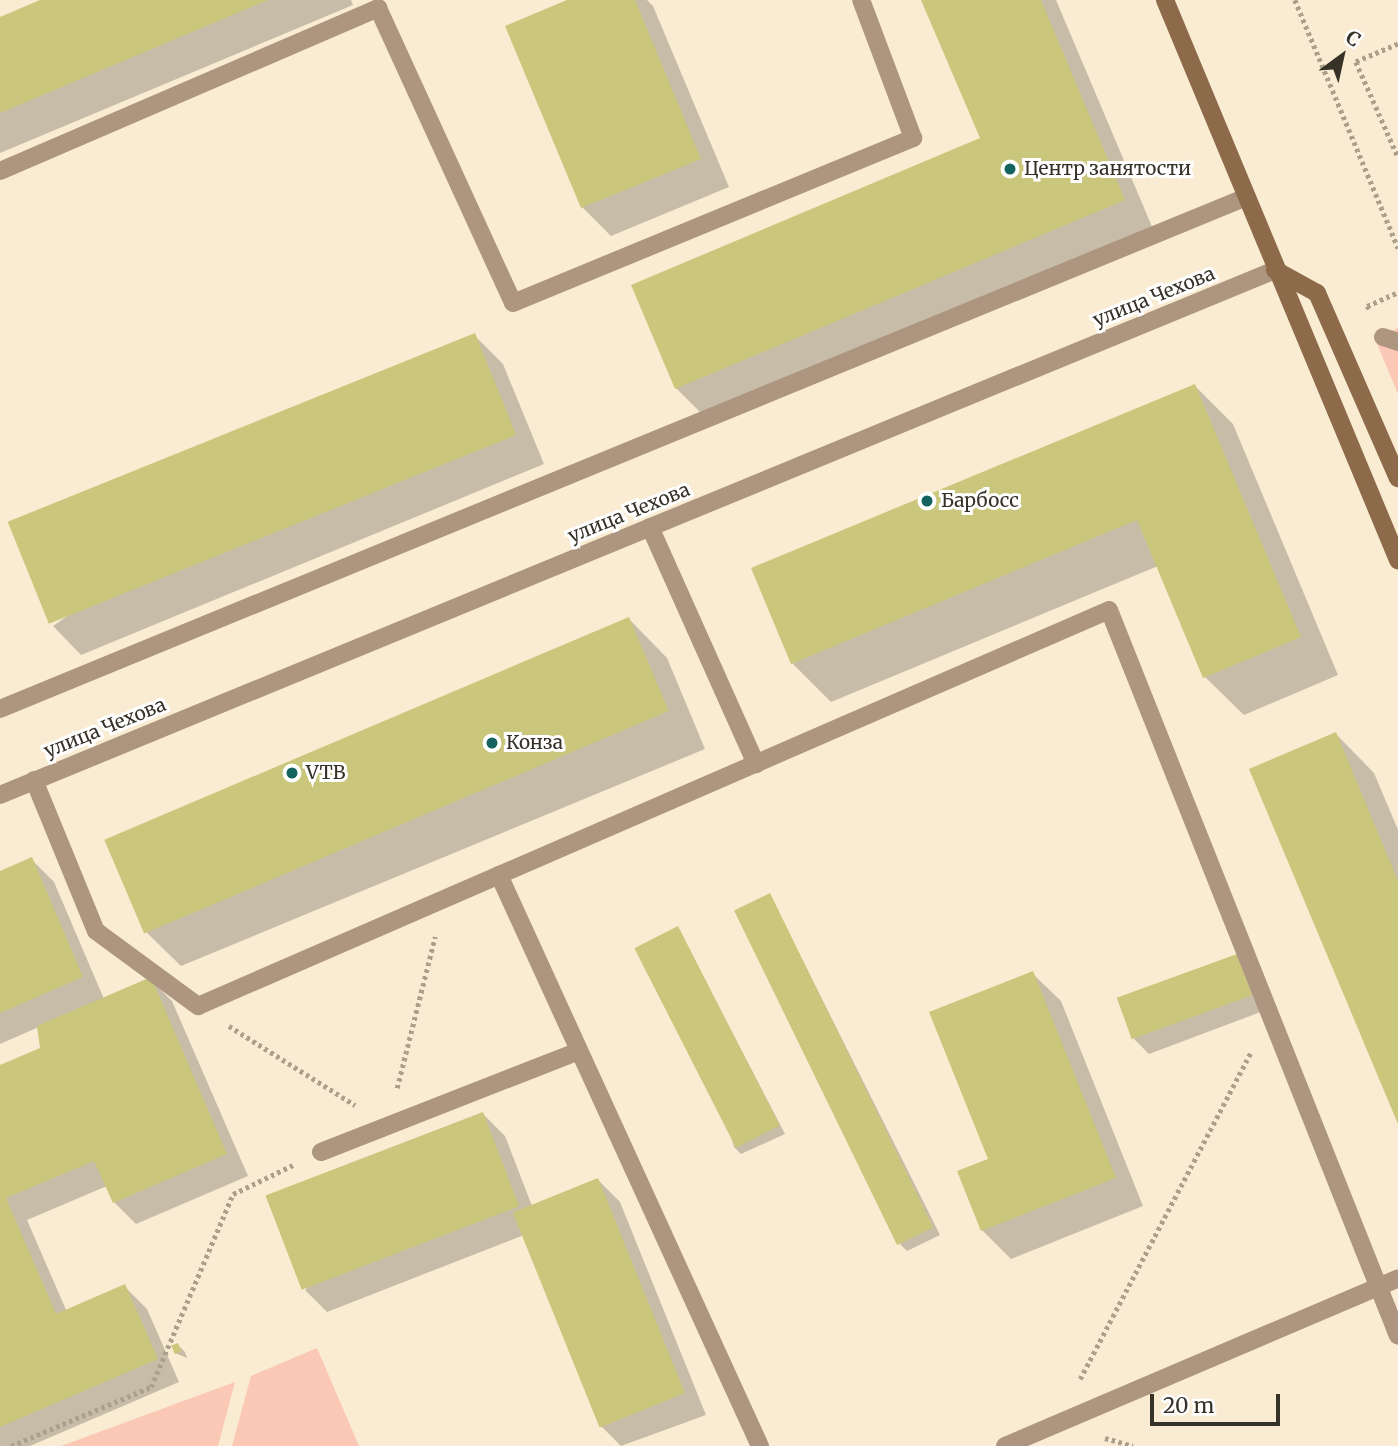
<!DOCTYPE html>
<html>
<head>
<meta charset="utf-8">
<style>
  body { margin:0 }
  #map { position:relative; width:1398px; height:1446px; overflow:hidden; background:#f9ecd2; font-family:Merriweather,serif }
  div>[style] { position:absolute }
  .green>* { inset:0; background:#fac8b5 }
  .shadow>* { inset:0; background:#0003 }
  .building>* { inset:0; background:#cac67b; transform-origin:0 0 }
  .path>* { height:4.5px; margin-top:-2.25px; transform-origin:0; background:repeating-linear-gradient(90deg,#aaa08c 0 3.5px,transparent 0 7px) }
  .service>* { height:18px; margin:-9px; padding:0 9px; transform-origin:9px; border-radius:9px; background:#ad957f }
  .pedestrian>* { height:18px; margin:-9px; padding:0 9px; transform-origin:9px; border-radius:9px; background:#ad957f }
  .tertiary>* { height:18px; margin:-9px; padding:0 9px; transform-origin:9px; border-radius:9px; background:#ad957f }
  .secondary>* { height:18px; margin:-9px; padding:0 9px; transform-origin:9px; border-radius:9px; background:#8d6a49 }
  .dots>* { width:19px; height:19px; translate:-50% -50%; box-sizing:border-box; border:4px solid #fff; border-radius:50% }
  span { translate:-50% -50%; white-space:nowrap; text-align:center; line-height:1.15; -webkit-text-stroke:6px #fff; paint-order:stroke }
  .poi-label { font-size:19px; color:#373228 }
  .left { translate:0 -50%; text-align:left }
  .street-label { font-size:19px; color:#373228 }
  .north { position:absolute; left:1307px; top:21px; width:70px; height:70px; -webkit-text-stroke:5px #fff; paint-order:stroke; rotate:33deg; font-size:19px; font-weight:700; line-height:28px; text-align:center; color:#373228 }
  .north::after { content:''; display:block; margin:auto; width:24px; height:32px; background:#373228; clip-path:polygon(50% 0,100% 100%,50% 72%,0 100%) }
  .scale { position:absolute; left:1150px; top:1394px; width:130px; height:32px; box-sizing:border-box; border:4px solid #373228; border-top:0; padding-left:9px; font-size:21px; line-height:24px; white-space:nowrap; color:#373228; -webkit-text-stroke:5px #fff; paint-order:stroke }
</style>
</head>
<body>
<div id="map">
  <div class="green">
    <div style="clip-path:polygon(1398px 328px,1398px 394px,1375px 339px)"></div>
    <div style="clip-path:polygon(317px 1348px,359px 1446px,232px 1446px,251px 1376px)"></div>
    <div style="clip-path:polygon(235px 1382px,218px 1446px,61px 1446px)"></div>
  </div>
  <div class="shadow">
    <div style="clip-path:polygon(44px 0,351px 0,353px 5px,0 153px,0 19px)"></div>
    <div style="clip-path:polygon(572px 0,647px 0,653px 6px,729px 187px,611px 236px,582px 207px)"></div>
    <div style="clip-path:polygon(923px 0,1056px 0,1153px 229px,705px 417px,676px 388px,982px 139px)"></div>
    <div style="clip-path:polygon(474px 335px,503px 364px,544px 464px,81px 655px,53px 626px)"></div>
    <div style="clip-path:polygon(1195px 386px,1233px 424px,1338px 675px,1244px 715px,1205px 677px,1158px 566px,831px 702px,792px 663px)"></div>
    <div style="clip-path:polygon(629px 619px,667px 658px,705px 749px,181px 966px,142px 928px)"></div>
    <div style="clip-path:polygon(1336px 734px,1374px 773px,1398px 830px,1398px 1120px)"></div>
    <div style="clip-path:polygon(32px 860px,54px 882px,104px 999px,150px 979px,172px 1001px,248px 1176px,136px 1224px,114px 1202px,107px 1186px,27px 1220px,67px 1312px,125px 1287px,147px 1309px,179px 1382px,30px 1446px,0 1446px,0 1067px,42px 1049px,39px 1027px,0 1044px,0 873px)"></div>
    <div style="clip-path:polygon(770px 895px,940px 1235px,907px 1251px,900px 1244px)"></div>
    <div style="clip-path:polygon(678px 928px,785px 1134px,741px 1154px,734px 1147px)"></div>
    <div style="clip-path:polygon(1236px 956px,1266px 1010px,1149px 1054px,1134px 1039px)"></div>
    <div style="clip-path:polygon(1032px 973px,1061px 1001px,1143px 1206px,1011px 1259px,982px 1230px,991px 1160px)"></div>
    <div style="clip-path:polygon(483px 1114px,505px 1136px,532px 1206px,598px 1180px,620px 1202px,706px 1415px,621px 1446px,601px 1426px,524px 1235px,327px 1312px,305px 1290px)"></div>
    <div style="clip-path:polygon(178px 1345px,185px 1352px,187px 1358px,175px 1353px)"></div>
  </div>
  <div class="building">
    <div style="clip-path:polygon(40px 0,268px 0,0 113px,0 17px)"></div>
    <div style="clip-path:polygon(567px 0,635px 0,701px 159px,581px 208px,505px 26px)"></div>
    <div style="clip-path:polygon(921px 0,1041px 0,1125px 200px,675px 389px,631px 285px,980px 138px)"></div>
    <div style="left:475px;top:333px;width:110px;height:504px;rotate:68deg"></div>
    <div style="clip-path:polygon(1195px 384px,1301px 637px,1203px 678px,1137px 520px,791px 664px,751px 568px)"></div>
    <div style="left:629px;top:617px;width:102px;height:570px;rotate:67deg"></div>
    <div style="clip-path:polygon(1336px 732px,1398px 881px,1398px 1124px,1249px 769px)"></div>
    <div style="clip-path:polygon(32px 857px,83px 977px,0 1013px,0 871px)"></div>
    <div style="left:770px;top:893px;width:372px;height:40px;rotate:64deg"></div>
    <div style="left:678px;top:926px;width:224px;height:49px;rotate:63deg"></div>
    <div style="left:1237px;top:954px;width:44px;height:128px;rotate:70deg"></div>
    <div style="clip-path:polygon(1033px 971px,1116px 1178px,981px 1231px,957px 1171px,988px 1159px,929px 1012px)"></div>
    <div style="clip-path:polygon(151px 977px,227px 1154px,113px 1203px,94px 1161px,6px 1198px,56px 1314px,125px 1284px,158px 1359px,0 1427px,0 1065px,40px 1048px,37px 1026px)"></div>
    <div style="left:483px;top:1112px;width:101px;height:233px;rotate:69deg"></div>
    <div style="left:598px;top:1178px;width:232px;height:92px;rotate:68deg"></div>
    <div style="left:178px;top:1343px;width:9px;height:7px;rotate:69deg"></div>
  </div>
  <div class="path">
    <div style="left:1295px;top:0;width:269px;rotate:67.4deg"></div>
    <div style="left:1398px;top:44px;width:46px;rotate:156.8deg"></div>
    <div style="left:1356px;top:62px;width:104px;rotate:66.1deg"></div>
    <div style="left:1369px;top:309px;width:4px;rotate:-124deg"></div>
    <div style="left:1367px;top:306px;width:34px;rotate:-24deg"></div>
    <div style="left:229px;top:1026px;width:149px;rotate:32.1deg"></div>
    <div style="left:397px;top:1088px;width:156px;rotate:-75.9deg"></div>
    <div style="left:1080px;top:1379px;width:369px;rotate:-62.4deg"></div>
    <div style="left:1105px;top:1438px;width:29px;rotate:16deg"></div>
    <div style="left:11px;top:1446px;width:152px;rotate:-22.9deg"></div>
    <div style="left:151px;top:1387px;width:210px;rotate:-67deg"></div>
    <div style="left:233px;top:1194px;width:69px;rotate:-25.8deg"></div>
  </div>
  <div class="service">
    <div style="left:0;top:171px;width:412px;rotate:-23.3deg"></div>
    <div style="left:378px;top:8px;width:324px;rotate:65.4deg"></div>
    <div style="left:513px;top:303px;width:433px;rotate:-22.4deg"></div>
    <div style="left:913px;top:138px;width:147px;rotate:-110.6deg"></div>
    <div style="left:650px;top:527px;width:260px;rotate:65.9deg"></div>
    <div style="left:34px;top:780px;width:163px;rotate:67.7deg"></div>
    <div style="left:96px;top:931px;width:127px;rotate:36.3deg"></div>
    <div style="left:198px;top:1006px;width:993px;rotate:-23.49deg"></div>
    <div style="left:1109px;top:610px;width:781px;rotate:68.29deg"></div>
    <div style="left:499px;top:875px;width:628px;rotate:65.44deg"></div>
    <div style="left:321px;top:1152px;width:274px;rotate:-21.4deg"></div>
    <div style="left:1005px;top:1446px;width:427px;rotate:-23.1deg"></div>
  </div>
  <div class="pedestrian">
    <div style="left:1383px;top:337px;width:16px;rotate:18deg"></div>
  </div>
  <div class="tertiary">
    <div style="left:0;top:709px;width:1345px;rotate:-22.33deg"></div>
    <div style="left:0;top:795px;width:1379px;rotate:-22.38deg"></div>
  </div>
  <div class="secondary">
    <div style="left:1165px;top:0;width:607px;rotate:67.41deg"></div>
    <div style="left:1275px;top:270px;width:48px;rotate:28.7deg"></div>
    <div style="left:1317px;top:293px;width:202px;rotate:66.4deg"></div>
  </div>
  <div class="dots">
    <div style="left:1010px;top:169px;background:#15635f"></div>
    <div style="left:927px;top:501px;background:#15635f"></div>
    <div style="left:492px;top:743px;background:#15635f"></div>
    <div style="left:292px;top:773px;background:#15635f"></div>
  </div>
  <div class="poi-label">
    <span class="left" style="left:1024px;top:169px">Центр занятости</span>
    <span class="left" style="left:941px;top:501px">Барбосс</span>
    <span class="left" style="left:506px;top:743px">Конза</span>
    <span class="left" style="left:306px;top:773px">VTB</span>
  </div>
  <div class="street-label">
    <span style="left:1154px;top:297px;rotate:-22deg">улица Чехова</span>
    <span style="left:629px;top:513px;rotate:-22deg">улица Чехова</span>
    <span style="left:105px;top:728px;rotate:-22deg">улица Чехова</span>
  </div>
  <div class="north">С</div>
  <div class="scale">20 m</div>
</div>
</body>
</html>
